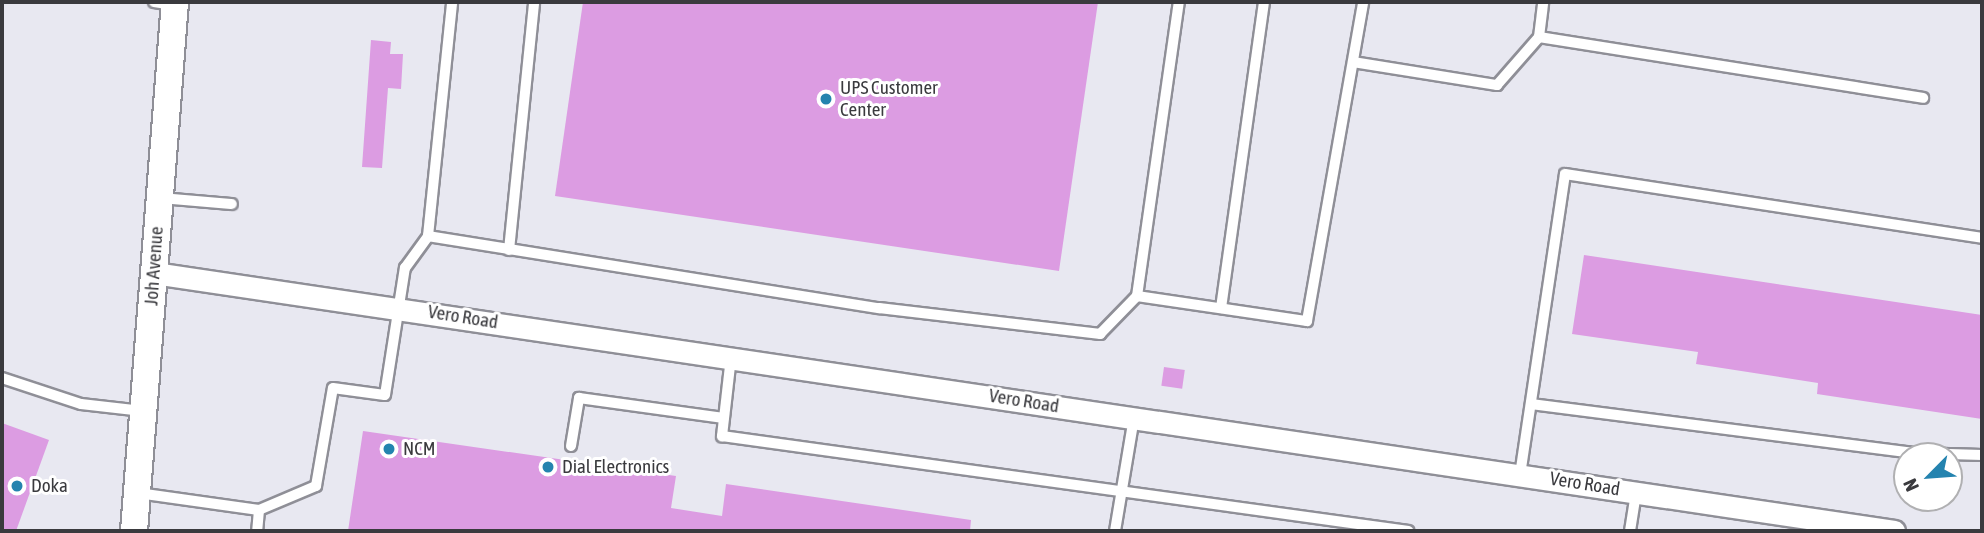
<!DOCTYPE html>
<html>
<head>
<meta charset="utf-8">
<style>
  body { margin:0 }
  #map { position:relative; width:1984px; height:533px; overflow:hidden; background:#e8e8f1; font-family:"Asap Condensed",sans-serif }
  div>[style] { position:absolute }
  .building>* { inset:0; background:#dc9ce2; transform-origin:0 0 }
  .roads { filter:drop-shadow(2px 0 #8f8f97) drop-shadow(-2px 0 #8f8f97) drop-shadow(0 2px #8f8f97) drop-shadow(0 -2px #8f8f97) }
  .service>* { height:10px; margin:-5px; padding:0 5px; transform-origin:5px; border-radius:5px; background:#fff }
  .minor>* { height:21px; margin:-10.5px; padding:0 10.5px; transform-origin:10.5px; border-radius:10.5px; background:#fff }
  .tertiary>* { height:26px; margin:-13px; padding:0 13px; transform-origin:13px; border-radius:13px; background:#fff }
  .dots>* { width:19px; height:19px; translate:-50% -50%; box-sizing:border-box; border:4px solid #fff; border-radius:50% }
  span { translate:-50% -50%; white-space:nowrap; text-align:center; line-height:1.15; -webkit-text-stroke:6px #fff; paint-order:stroke }
  .poi-label { font-size:19px; color:#3a3a3e }
  .left { translate:0 -50%; text-align:left }
  .street-label { font-size:19px; color:#3a3a3e }
  .frame { position:absolute; inset:0; border:4px solid #3a3a3e; pointer-events:none }
  .north { position:absolute; left:1893px; top:442px; width:70px; height:70px; box-sizing:border-box; background:#fff; border:2px solid #b0b0b2; border-radius:50%; rotate:245deg; font-size:19px; font-weight:700; line-height:28px; text-align:center; color:#3a3a3e }
  .north::after { content:''; display:block; margin:auto; width:24px; height:32px; background:#2483af; clip-path:polygon(50% 0,100% 100%,50% 72%,0 100%) }
</style>
</head>
<body>
<div id="map">
  <div class="building">
    <div style="clip-path:polygon(583px 2px,1098px 2px,1059px 271px,555px 196px)"></div>
    <div style="clip-path:polygon(371px 40px,391px 42px,390px 54px,403px 54px,401px 89px,388px 88px,382px 168px,362px 167px)"></div>
    <div style="clip-path:polygon(1584px 255px,1982px 315px,1982px 419px,1817px 394px,1818px 383px,1696px 364px,1698px 352px,1572px 334px)"></div>
    <div style="left:1164px;top:367px;width:21px;height:19px;rotate:8deg"></div>
    <div style="clip-path:polygon(2px 423px,49px 440px,16px 531px,2px 531px)"></div>
    <div style="clip-path:polygon(363px 431px,676px 476px,671px 508px,722px 516px,726px 484px,971px 520px,970px 531px,348px 531px)"></div>
  </div>
  <div class="roads">
    <div class="service">
      <div style="left:154px;top:2px;width:20px;rotate:9deg"></div>
      <div style="left:1539px;top:37px;width:35px;rotate:-83deg"></div>
      <div style="left:1353px;top:62px;width:146px;rotate:9.1deg"></div>
      <div style="left:1497px;top:85px;width:64px;rotate:-48.8deg"></div>
      <div style="left:1539px;top:37px;width:389px;rotate:9deg"></div>
      <div style="left:160px;top:198px;width:72px;rotate:4.8deg"></div>
      <div style="left:428px;top:236px;width:235px;rotate:-84.1deg"></div>
      <div style="left:509px;top:250px;width:249px;rotate:-84.2deg"></div>
      <div style="left:1137px;top:296px;width:297px;rotate:-81.9deg"></div>
      <div style="left:1221px;top:308px;width:309px;rotate:-82deg"></div>
      <div style="left:731px;top:357px;width:80px;rotate:96.5deg"></div>
      <div style="left:722px;top:436px;width:693px;rotate:7.88deg"></div>
      <div style="left:2px;top:378px;width:83px;rotate:18.2deg"></div>
      <div style="left:81px;top:404px;width:62px;rotate:6.4deg"></div>
      <div style="left:1531px;top:404px;width:388px;rotate:7.3deg"></div>
      <div style="left:1916px;top:453px;width:66px;rotate:1.7deg"></div>
      <div style="left:571px;top:446px;width:49px;rotate:-80.5deg"></div>
      <div style="left:579px;top:398px;width:146px;rotate:7.9deg"></div>
      <div style="left:1520px;top:475px;width:304px;rotate:-81.5deg"></div>
      <div style="left:1565px;top:174px;width:422px;rotate:8.7deg"></div>
      <div style="left:138px;top:493px;width:122px;rotate:8deg"></div>
      <div style="left:259px;top:510px;width:21px;rotate:95deg"></div>
      <div style="left:259px;top:510px;width:62px;rotate:-22.8deg"></div>
      <div style="left:316px;top:486px;width:99px;rotate:-80.2deg"></div>
      <div style="left:333px;top:388px;width:52px;rotate:7.7deg"></div>
      <div style="left:385px;top:395px;width:129px;rotate:-81.1deg"></div>
      <div style="left:405px;top:268px;width:39px;rotate:-54deg"></div>
      <div style="left:428px;top:236px;width:457px;rotate:9.1deg"></div>
      <div style="left:879px;top:308px;width:223px;rotate:6.7deg"></div>
      <div style="left:1100px;top:334px;width:53px;rotate:-45.8deg"></div>
      <div style="left:1137px;top:296px;width:172px;rotate:8.4deg"></div>
      <div style="left:1307px;top:321px;width:324px;rotate:-80deg"></div>
      <div style="left:1115px;top:531px;width:116px;rotate:-80.5deg"></div>
      <div style="left:1630px;top:531px;width:39px;rotate:-81deg"></div>
    </div>
    <div class="minor">
      <div style="left:154px;top:273px;width:1759px;rotate:8.43deg"></div>
    </div>
    <div class="tertiary">
      <div style="left:134px;top:531px;width:531px;rotate:-85.57deg"></div>
    </div>
  </div>
  <div class="dots">
    <div style="left:826px;top:99px;background:#2483af"></div>
    <div style="left:389px;top:449px;background:#2483af"></div>
    <div style="left:548px;top:467px;background:#2483af"></div>
    <div style="left:17px;top:486px;background:#2483af"></div>
  </div>
  <div class="poi-label">
    <span class="left" style="left:840px;top:99px">UPS Customer<br>Center</span>
    <span class="left" style="left:403px;top:449px">NCM</span>
    <span class="left" style="left:562px;top:467px">Dial Electronics</span>
    <span class="left" style="left:31px;top:486px">Doka</span>
  </div>
  <div class="street-label">
    <span style="left:154px;top:266px;rotate:-86deg">Joh Avenue</span>
    <span style="left:463px;top:317px;rotate:9deg">Vero Road</span>
    <span style="left:1024px;top:401px;rotate:9deg">Vero Road</span>
    <span style="left:1585px;top:484px;rotate:9deg">Vero Road</span>
  </div>
  <div class="frame"></div>
  <div class="north">N</div>
</div>
</body>
</html>
